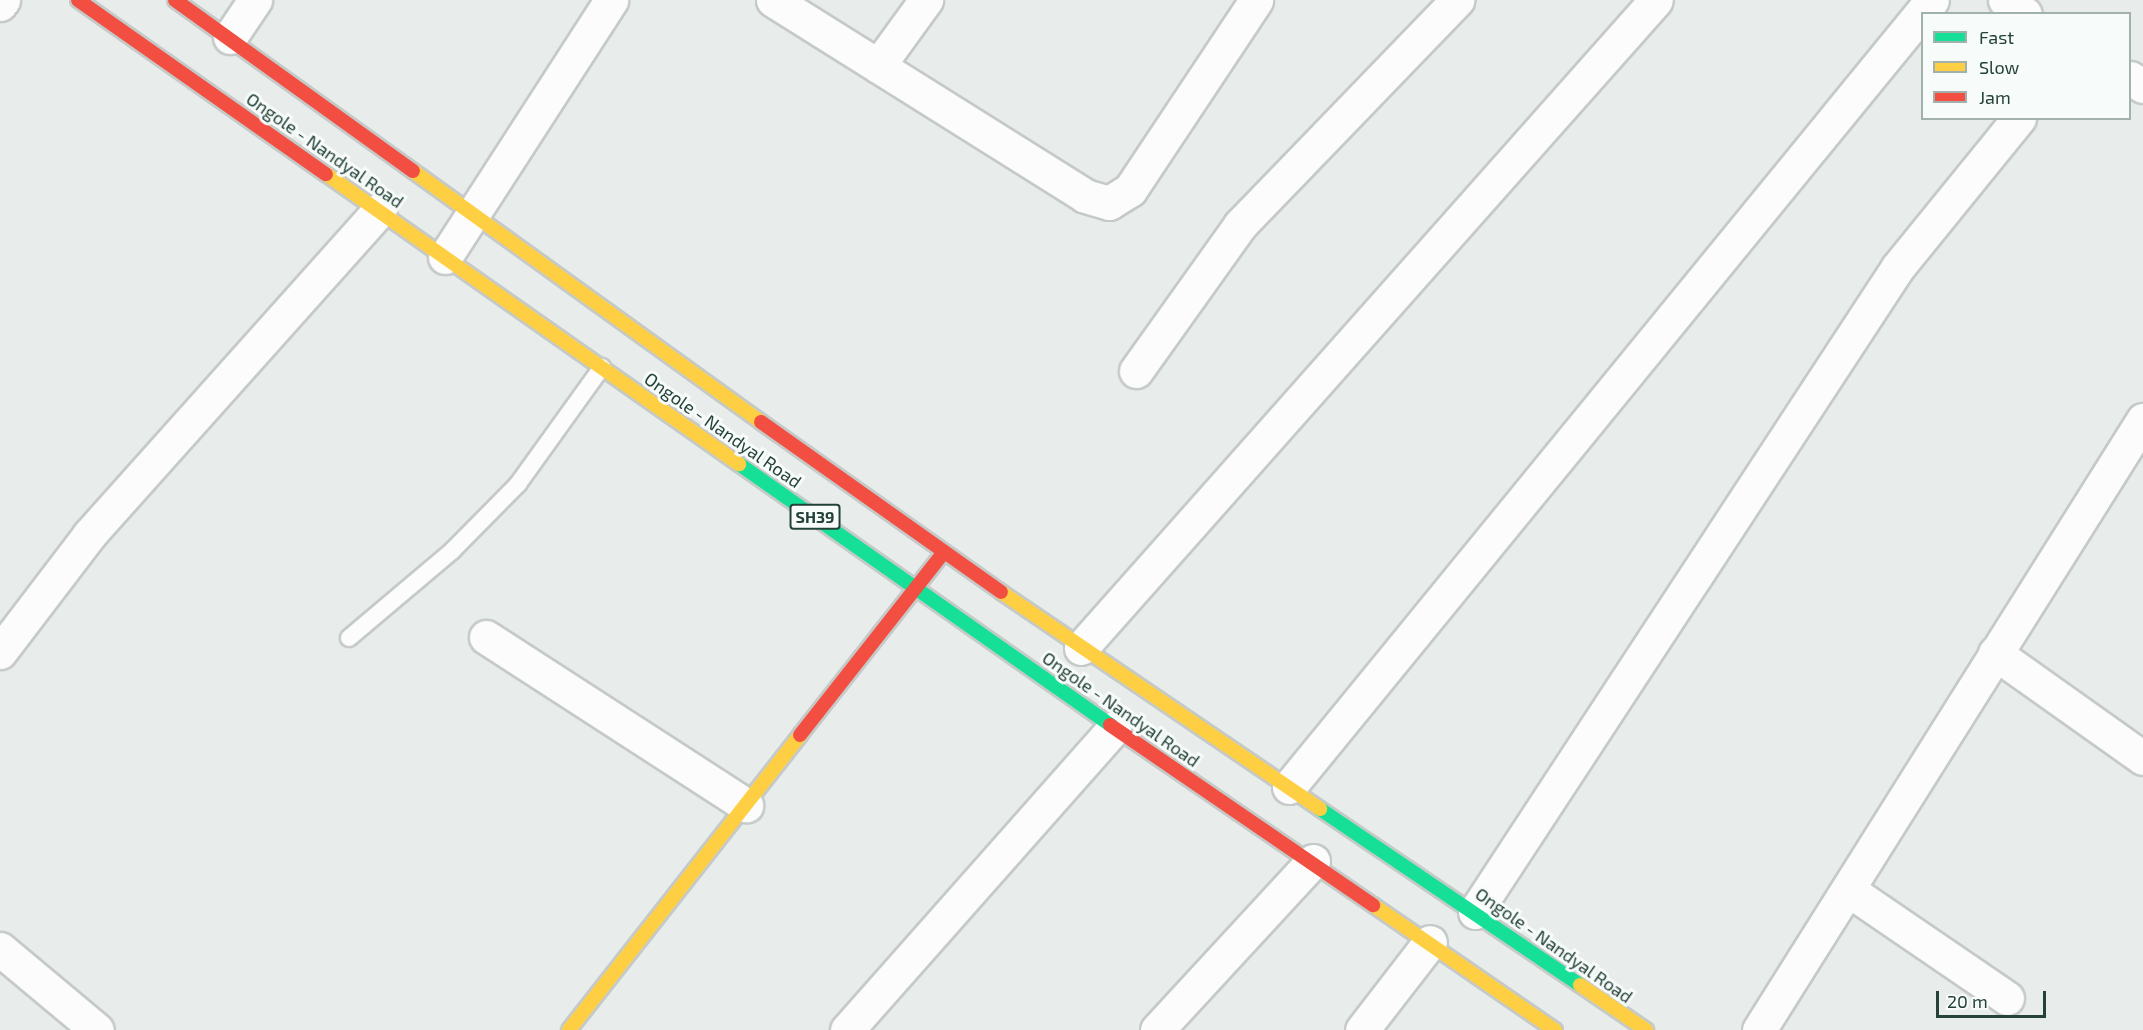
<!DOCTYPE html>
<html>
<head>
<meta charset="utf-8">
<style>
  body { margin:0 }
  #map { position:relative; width:2143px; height:1030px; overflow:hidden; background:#e8edeb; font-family:"Exo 2",sans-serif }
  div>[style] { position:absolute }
  .roads { filter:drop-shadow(2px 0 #c5cac8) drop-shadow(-2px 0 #c5cac8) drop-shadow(0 2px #c5cac8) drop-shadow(0 -2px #c5cac8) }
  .lane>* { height:16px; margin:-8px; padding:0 8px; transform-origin:8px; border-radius:8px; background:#fcfcfc }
  .street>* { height:33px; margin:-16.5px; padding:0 16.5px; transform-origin:16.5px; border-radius:16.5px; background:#fcfcfc }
  .fast>* { height:14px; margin:-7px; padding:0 7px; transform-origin:7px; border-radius:7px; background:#16e098 }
  .slow>* { height:14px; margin:-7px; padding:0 7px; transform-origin:7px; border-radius:7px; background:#ffcf43 }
  .jam>* { height:14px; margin:-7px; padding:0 7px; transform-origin:7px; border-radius:7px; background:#f24e42 }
  span { translate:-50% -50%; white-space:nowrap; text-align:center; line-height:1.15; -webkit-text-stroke:6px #f7fbf9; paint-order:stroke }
  .shield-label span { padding:2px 4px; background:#f7fbf9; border:2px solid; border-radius:4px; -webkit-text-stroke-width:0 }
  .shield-label { font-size:16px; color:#24423a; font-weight:700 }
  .street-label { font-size:18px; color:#24423a }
  .legend { position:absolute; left:1921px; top:12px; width:210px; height:108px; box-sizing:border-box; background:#f7fbf9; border:2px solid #a3b1ad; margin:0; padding:8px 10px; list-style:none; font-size:18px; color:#24423a }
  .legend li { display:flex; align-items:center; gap:12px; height:30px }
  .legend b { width:30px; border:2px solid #a3b1ad }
  .scale { position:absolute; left:1936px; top:991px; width:110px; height:27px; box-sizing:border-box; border:3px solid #24423a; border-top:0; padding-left:8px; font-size:18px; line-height:21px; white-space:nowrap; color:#24423a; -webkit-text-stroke:4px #f7fbf9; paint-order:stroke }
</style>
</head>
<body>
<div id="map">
  <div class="roads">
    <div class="lane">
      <div style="left:349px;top:638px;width:136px;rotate:-40.2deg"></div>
      <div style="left:453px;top:550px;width:93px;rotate:-45.4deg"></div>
      <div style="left:518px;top:484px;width:144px;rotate:-54.3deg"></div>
    </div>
    <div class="street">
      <div style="left:773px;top:0;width:368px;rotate:32.1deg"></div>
      <div style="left:1085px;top:196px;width:25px;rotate:16deg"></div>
      <div style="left:1109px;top:203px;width:25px;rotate:-32deg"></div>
      <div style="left:1130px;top:190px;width:228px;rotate:-56.4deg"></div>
      <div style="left:2005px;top:0;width:24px;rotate:35deg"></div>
      <div style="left:0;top:4px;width:5px;rotate:-53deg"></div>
      <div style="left:230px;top:37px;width:45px;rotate:-56deg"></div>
      <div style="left:878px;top:66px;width:82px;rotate:-54deg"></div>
      <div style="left:2130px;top:78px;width:15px;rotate:32deg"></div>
      <div style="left:445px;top:257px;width:306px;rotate:-57.1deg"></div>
      <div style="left:1136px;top:371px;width:179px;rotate:-54.5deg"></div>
      <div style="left:1240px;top:225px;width:313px;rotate:-46deg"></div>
      <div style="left:486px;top:637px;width:310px;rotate:32.9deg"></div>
      <div style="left:1081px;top:648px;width:866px;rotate:-48.42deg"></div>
      <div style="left:0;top:652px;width:147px;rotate:-52.7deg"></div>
      <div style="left:89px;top:535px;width:436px;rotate:-48.2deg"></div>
      <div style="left:1995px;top:653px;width:181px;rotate:35.4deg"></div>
      <div style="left:1289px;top:787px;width:1016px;rotate:-50.75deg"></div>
      <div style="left:1850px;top:891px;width:190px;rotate:34.3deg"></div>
      <div style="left:1475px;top:912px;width:771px;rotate:-56.74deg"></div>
      <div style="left:1898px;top:267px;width:192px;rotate:-50.9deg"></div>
      <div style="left:0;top:949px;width:126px;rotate:39.9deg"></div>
      <div style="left:847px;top:1030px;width:403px;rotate:-48.5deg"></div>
      <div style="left:1157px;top:1030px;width:230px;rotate:-47.3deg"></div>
      <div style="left:1362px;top:1030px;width:111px;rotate:-52.3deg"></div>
      <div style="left:1759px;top:1030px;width:721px;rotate:-57.81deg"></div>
    </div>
    <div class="fast">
      <div style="left:739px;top:464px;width:454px;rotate:35.1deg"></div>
      <div style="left:1320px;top:809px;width:314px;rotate:34.1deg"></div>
    </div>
    <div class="slow">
      <div style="left:413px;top:171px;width:429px;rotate:35.8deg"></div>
      <div style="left:326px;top:174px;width:505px;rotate:35.08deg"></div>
      <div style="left:1001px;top:592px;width:386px;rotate:34.2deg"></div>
      <div style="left:1373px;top:905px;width:221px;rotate:34.5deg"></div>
      <div style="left:1580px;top:985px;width:80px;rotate:34.3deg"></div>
      <div style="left:569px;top:1030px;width:375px;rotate:-51.9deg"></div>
    </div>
    <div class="jam">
      <div style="left:78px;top:0;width:303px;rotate:35.1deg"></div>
      <div style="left:175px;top:0;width:293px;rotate:35.7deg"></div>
      <div style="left:761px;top:422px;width:294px;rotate:35.3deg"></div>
      <div style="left:1110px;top:725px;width:319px;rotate:34.4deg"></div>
      <div style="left:800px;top:735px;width:231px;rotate:-51.8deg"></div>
    </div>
  </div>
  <div class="shield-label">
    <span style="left:815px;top:517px">SH39</span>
  </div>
  <div class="street-label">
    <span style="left:325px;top:150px;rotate:35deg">Ongole - Nandyal Road</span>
    <span style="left:723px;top:430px;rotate:35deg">Ongole - Nandyal Road</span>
    <span style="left:1121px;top:709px;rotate:35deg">Ongole - Nandyal Road</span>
    <span style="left:1554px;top:945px;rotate:35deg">Ongole - Nandyal Road</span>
  </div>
  <ul class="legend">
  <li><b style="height:8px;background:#16e098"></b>Fast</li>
  <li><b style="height:8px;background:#ffcf43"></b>Slow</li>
  <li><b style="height:8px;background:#f24e42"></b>Jam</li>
  </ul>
  <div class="scale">20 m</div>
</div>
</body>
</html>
